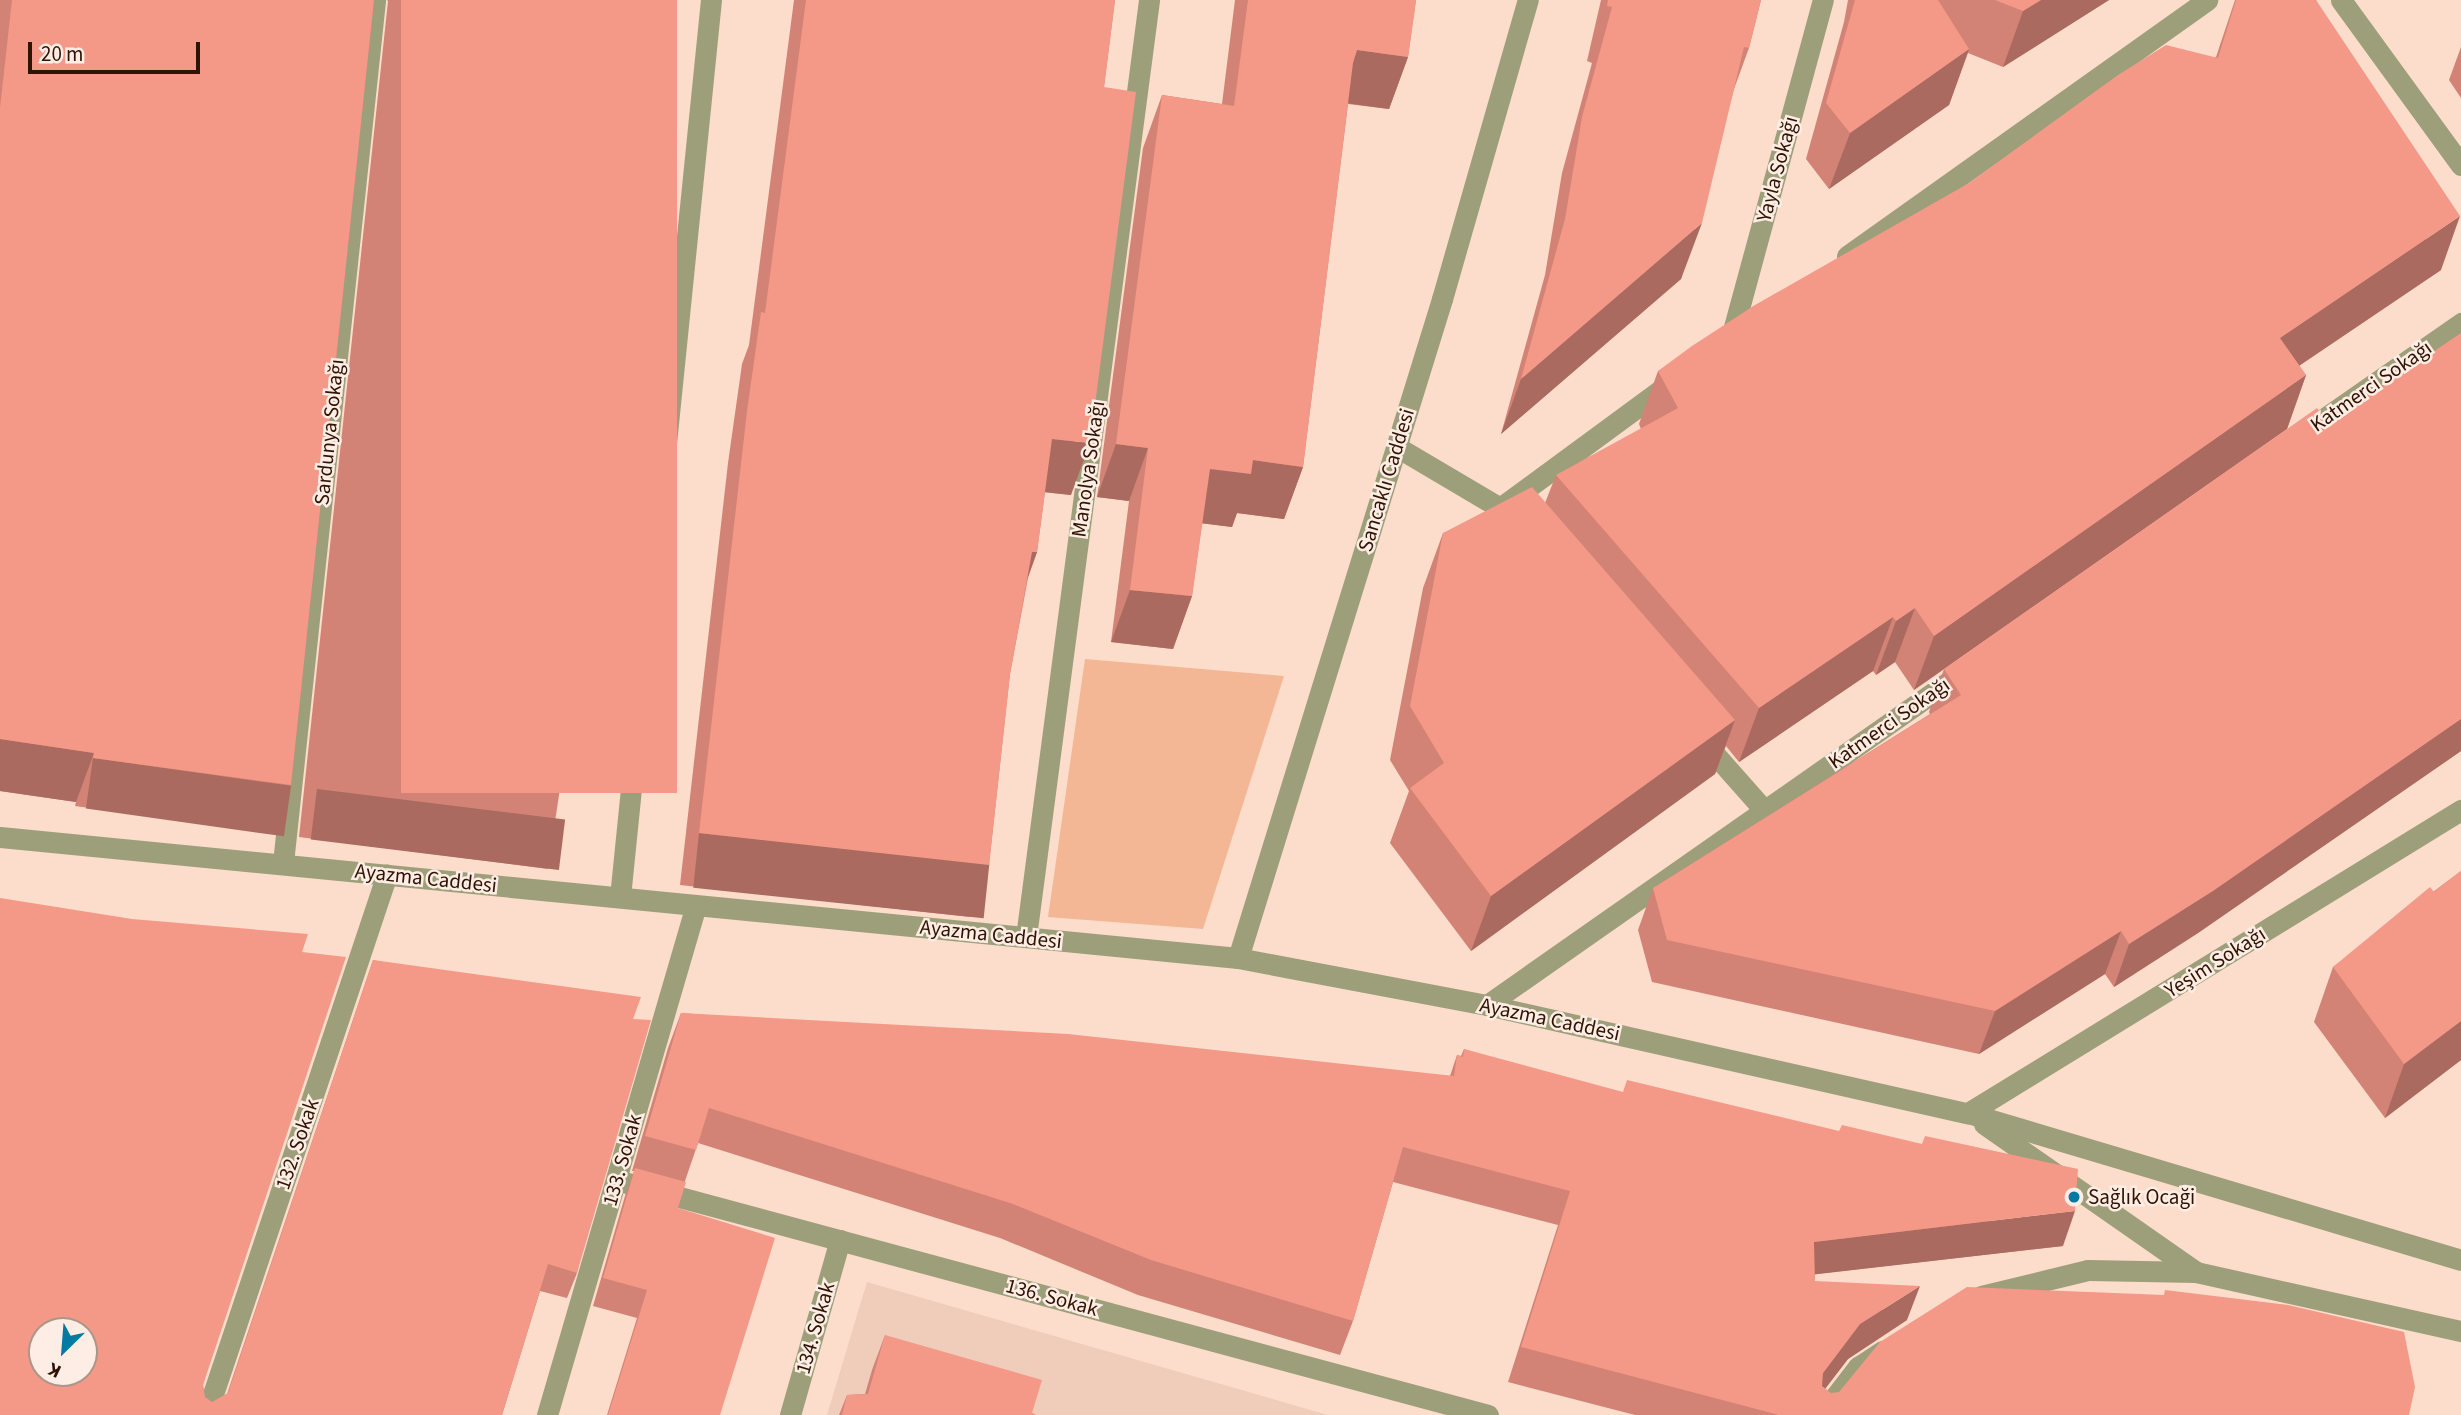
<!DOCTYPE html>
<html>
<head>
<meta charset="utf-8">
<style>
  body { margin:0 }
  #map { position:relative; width:2461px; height:1415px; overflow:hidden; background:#fcdccb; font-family:"Source Sans 3",sans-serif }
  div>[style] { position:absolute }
  .built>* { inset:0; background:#f0cdba }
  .green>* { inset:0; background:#f4b795 }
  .minor>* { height:21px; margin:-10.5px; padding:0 10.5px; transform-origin:10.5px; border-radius:10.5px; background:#9d9f7a }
  .wall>* { inset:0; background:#d28375 }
  .shaded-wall>* { inset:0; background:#ab6a5f; transform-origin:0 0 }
  .building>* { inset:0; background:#f49888; transform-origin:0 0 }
  .dots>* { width:19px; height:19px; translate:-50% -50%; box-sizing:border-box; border:4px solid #fdede4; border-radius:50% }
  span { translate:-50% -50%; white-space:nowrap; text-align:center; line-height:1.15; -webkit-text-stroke:5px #fdede4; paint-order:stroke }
  .street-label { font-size:21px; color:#2f1303 }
  .poi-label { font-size:21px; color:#2f1303 }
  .left { translate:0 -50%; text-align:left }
  .north { position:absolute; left:28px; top:1317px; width:70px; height:70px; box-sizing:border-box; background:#fdede4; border:2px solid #ab968a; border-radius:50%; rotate:205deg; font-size:19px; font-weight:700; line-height:28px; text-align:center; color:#2f1303 }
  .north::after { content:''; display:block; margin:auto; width:24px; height:32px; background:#047aa2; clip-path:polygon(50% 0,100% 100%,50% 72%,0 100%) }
  .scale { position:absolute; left:28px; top:42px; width:172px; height:32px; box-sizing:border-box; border:4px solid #2f1303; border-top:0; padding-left:9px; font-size:21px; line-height:24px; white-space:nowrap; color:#2f1303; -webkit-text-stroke:5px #fdede4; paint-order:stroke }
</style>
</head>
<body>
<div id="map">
  <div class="built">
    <div style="clip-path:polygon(867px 1282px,1328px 1415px,827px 1415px)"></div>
  </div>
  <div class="green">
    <div style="clip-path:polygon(1085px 659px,1284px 676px,1203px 929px,1048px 917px)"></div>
  </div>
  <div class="minor">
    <div style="left:2341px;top:0;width:204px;rotate:54deg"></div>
    <div style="left:1847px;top:256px;width:442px;rotate:-35.4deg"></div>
    <div style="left:1731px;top:338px;width:350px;rotate:-74.8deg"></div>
    <div style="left:2303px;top:433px;width:193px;rotate:-34.8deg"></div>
    <div style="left:1397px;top:447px;width:120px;rotate:30.6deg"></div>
    <div style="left:1500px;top:508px;width:14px;rotate:51deg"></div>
    <div style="left:1500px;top:508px;width:211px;rotate:-36.3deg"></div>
    <div style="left:1703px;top:741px;width:92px;rotate:48.5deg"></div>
    <div style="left:0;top:837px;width:1244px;rotate:5.58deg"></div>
    <div style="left:1238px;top:958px;width:253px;rotate:10.7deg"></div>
    <div style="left:1487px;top:1005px;width:493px;rotate:12.7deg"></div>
    <div style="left:1968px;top:1113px;width:514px;rotate:16.6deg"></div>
    <div style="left:283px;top:863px;width:868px;rotate:-83.91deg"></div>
    <div style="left:620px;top:897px;width:902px;rotate:-84.21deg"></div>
    <div style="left:1026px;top:937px;width:945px;rotate:-82.52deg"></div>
    <div style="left:1238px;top:958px;width:690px;rotate:-72.8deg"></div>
    <div style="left:1442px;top:299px;width:311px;rotate:-74deg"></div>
    <div style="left:1487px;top:1005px;width:579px;rotate:-35.01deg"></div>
    <div style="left:1968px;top:1113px;width:579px;rotate:-31.58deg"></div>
    <div style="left:1984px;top:1124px;width:259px;rotate:34.9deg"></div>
    <div style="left:2196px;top:1272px;width:271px;rotate:12.6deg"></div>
    <div style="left:616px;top:1180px;width:903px;rotate:15.08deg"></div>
    <div style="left:1981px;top:1296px;width:110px;rotate:-13.7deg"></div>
    <div style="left:2088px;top:1270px;width:108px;rotate:1.1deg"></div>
    <div style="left:206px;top:1415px;width:570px;rotate:-71.5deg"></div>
    <div style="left:547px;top:1415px;width:531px;rotate:-73.71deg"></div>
    <div style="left:790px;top:1415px;width:182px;rotate:-74.1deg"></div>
    <div style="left:1821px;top:1415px;width:61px;rotate:-52.4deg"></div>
    <div style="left:1858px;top:1367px;width:30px;rotate:-33deg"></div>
  </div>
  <div class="wall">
    <div style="clip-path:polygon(0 0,374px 0,291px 785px,273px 834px,75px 806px,76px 802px,0 791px)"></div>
    <div style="clip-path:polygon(387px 0,677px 0,548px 869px,299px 837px,388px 1px)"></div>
    <div style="clip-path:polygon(794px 0,1115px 0,1104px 87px,1071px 495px,1045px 492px,1037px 552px,1028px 578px,1010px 674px,989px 865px,970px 917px,680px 885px,728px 463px,742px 364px,749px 345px)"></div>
    <div style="clip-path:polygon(1235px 0,1416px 0,1408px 57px,1389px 109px,1348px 104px,1303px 467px,1284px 519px,1237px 513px,1232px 527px,1202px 523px,1192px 596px,1173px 649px,1111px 642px,1129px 501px,1097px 497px,1143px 148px,1162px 95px,1222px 104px)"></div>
    <div style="clip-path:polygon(1601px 0,1761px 0,1749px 48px,1734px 89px,1681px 279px,1501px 434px,1545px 275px,1562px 173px,1592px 63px,1587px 61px)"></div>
    <div style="clip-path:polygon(1848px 0,2109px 0,2003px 67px,1968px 53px,1949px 105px,1829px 189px,1806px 159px,1844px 22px)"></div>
    <div style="clip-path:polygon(2235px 0,2316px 0,2441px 270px,2299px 366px,2306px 375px,2287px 429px,1914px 690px,1895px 662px,1876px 675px,1873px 671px,1739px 762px,1726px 746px,1715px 774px,1471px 951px,1390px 843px,1409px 791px,1390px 760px,1423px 588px,1443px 533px,1545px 503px,1556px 475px,1641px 429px,1639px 424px,1658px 371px,2216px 57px)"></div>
    <div style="clip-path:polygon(2461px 47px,2461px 98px,2449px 80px)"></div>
    <div style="clip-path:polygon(2461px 333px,2461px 751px,2198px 933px,2114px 987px,2105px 974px,1979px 1054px,1652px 982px,1638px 930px,1653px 888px,1930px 714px,1929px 712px,1944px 669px,2328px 423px)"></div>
    <div style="clip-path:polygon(2461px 871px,2461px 1060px,2385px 1118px,2314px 1022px,2333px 967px)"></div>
    <div style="clip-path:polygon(302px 952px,203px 1385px,205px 1397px,212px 1402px,227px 1394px,373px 960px,633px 1019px,577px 1273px,567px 1298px,540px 1291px,502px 1415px,0 1415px)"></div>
    <div style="clip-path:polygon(681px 1013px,1450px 1076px,1457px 1055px,1461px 1056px,1464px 1049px,2063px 1246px,1815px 1274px,1815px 1281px,1907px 1320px,1848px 1359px,1825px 1389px,1831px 1393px,2409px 1415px,1635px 1415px,1508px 1382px,1558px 1225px,1393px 1182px,1353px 1321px,1340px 1355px,1138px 1295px,1000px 1238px,698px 1143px,685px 1181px,678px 1208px,720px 1415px,607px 1415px,637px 1318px,593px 1306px,625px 1196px,634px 1171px,632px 1171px,668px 1048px)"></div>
    <div style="clip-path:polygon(885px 1335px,1032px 1413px,1036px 1415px,839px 1415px,847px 1395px,865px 1394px,872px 1370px)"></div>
  </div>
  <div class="shaded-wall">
    <div style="clip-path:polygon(2041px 0,2109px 0,2003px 67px,2023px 11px)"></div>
    <div style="clip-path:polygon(1969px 49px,1949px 105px,1829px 189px,1850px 133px)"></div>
    <div style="clip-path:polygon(1357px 50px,1408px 57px,1389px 109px,1338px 102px)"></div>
    <div style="clip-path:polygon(2460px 216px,2441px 270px,2260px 392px,2280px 338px)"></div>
    <div style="clip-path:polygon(1702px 223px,1681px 279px,1501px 434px,1521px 379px)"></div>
    <div style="clip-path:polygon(2306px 375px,2287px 429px,1914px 690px,1934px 636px)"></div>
    <div style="clip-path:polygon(1052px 439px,1090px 443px,1071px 495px,1033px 491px)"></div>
    <div style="clip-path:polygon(1116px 444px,1148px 448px,1129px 501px,1097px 497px)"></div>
    <div style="clip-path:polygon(1253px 460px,1303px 467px,1284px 519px,1237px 513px,1232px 527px,1191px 522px,1210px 469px)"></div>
    <div style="clip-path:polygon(1032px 552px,1037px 552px,1018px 604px)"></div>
    <div style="clip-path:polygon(1130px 590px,1192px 596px,1173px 649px,1111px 642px)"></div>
    <div style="clip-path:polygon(1915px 608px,1895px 662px,1876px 675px,1896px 621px)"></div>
    <div style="clip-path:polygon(1893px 617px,1873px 671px,1739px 762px,1759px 708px)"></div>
    <div style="clip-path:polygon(2461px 719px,2461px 751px,2198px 933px,2114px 987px,2129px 944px)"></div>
    <div style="clip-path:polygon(1735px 720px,1715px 774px,1471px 951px,1491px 896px)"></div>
    <div style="clip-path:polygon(0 739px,94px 753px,76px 802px,0 791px)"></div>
    <div style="left:93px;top:758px;width:200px;height:51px;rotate:8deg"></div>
    <div style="left:317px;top:789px;width:250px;height:51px;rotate:7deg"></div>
    <div style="left:699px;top:833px;width:292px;height:55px;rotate:6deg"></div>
    <div style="clip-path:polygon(2121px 931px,2105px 974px,1979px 1054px,1995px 1011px)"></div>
    <div style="clip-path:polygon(2461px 1021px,2461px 1060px,2385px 1118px,2404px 1064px)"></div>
    <div style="clip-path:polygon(2075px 1211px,2063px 1246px,1801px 1276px,1814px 1242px)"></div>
    <div style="clip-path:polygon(1920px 1286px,1907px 1320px,1848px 1359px,1811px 1407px,1823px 1373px,1860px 1324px)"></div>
  </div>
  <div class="building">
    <div style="clip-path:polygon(12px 0,374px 0,291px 785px,93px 758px,94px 753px,0 739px,0 108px)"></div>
    <div style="left:401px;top:0;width:276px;height:793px"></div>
    <div style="clip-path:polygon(806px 0,1115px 0,1104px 87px,1136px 92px,1090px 443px,1052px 439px,1037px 552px,1032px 552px,1010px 674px,989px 865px,699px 833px,747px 411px,761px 312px,765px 313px)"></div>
    <div style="clip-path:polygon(1248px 0,1416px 0,1408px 57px,1357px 50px,1353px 63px,1303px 467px,1253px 460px,1251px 474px,1210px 469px,1192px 596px,1130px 590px,1148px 448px,1116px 444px,1162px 95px,1234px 106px)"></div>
    <div style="clip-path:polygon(1608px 0,1761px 0,1749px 48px,1744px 47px,1702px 223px,1521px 379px,1565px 219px,1582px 117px,1612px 7px,1607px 6px)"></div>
    <div style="clip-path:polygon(1855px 0,1938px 0,1969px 49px,1850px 133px,1826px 103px)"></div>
    <div style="clip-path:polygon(1995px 0,2041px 0,2023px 11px)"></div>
    <div style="clip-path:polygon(2236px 0,2316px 0,2460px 216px,2280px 338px,2306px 375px,1934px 636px,1915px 608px,1896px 621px,1893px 617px,1759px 708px,1556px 475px,1678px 408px,1658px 371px,1692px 346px,1755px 305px,1969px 183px,2118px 75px,2166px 45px,2218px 58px)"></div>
    <div style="clip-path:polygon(2461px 333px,2461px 719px,2213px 891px,2129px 944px,2121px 931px,1995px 1011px,1667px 940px,1653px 888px,1961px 695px,1944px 669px,2317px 408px,2328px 423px)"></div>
    <div style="clip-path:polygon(1532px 487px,1735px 720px,1491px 896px,1410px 788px,1444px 763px,1410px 706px,1443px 533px)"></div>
    <div style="clip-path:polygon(2461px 871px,2461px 1021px,2404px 1064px,2333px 967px,2430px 887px,2434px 892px)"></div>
    <div style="clip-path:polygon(evenodd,0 898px,132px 919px,308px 934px,302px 952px,346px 957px,203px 1385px,205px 1397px,212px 1402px,228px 1393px,373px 960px,641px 997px,633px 1019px,651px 1020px,577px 1273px,548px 1264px,502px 1415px,0 1415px,0 898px,42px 1331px,84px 1331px,84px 1373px,42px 1373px,42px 1331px)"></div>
    <div style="clip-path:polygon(681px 1013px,1068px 1034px,1454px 1076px,1457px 1055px,1463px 1057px,1464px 1049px,1623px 1092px,1627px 1080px,1839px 1131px,1842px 1125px,1922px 1144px,1925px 1136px,2078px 1169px,2075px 1211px,1814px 1242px,1815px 1281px,1920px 1286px,1860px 1324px,1823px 1373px,1822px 1386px,1831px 1393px,1839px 1392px,1880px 1342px,1967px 1287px,2164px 1295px,2165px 1290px,2288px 1305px,2404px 1332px,2415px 1387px,2409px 1415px,1779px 1415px,1521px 1347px,1570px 1191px,1403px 1147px,1353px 1321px,1151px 1260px,1013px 1204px,709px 1108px,696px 1150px,645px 1136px)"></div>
    <div style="clip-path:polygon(635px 1168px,686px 1182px,678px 1208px,775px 1238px,720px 1415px,608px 1415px,647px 1290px,603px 1278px)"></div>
    <div style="clip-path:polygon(885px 1335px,1042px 1380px,1032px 1413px,1036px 1415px,842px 1415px,847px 1395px,868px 1394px)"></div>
  </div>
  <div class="dots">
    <div style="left:2074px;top:1197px;background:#047aa2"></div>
  </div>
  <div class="street-label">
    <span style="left:1777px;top:169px;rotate:-75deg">Yayla Sokağı</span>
    <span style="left:2371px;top:386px;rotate:-35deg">Katmerci Sokağı</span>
    <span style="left:329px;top:432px;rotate:-84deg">Sardunya Sokağı</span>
    <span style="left:1088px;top:469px;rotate:-82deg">Manolya Sokağı</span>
    <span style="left:1386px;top:480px;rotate:-73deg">Sancaklı Caddesi</span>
    <span style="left:1889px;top:723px;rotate:-35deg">Katmerci Sokağı</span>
    <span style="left:426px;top:878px;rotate:6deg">Ayazma Caddesi</span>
    <span style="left:991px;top:934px;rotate:6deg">Ayazma Caddesi</span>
    <span style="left:2215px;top:962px;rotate:-32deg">Yeşim Sokağı</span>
    <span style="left:1550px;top:1019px;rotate:12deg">Ayazma Caddesi</span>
    <span style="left:297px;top:1144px;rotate:-71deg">132. Sokak</span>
    <span style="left:622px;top:1160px;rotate:-74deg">133. Sokak</span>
    <span style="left:1052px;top:1297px;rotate:15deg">136. Sokak</span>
    <span style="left:815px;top:1328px;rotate:-74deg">134. Sokak</span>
  </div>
  <div class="poi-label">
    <span class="left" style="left:2088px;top:1197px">Sağlık Ocaği</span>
  </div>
  <div class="north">K</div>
  <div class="scale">20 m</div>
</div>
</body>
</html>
